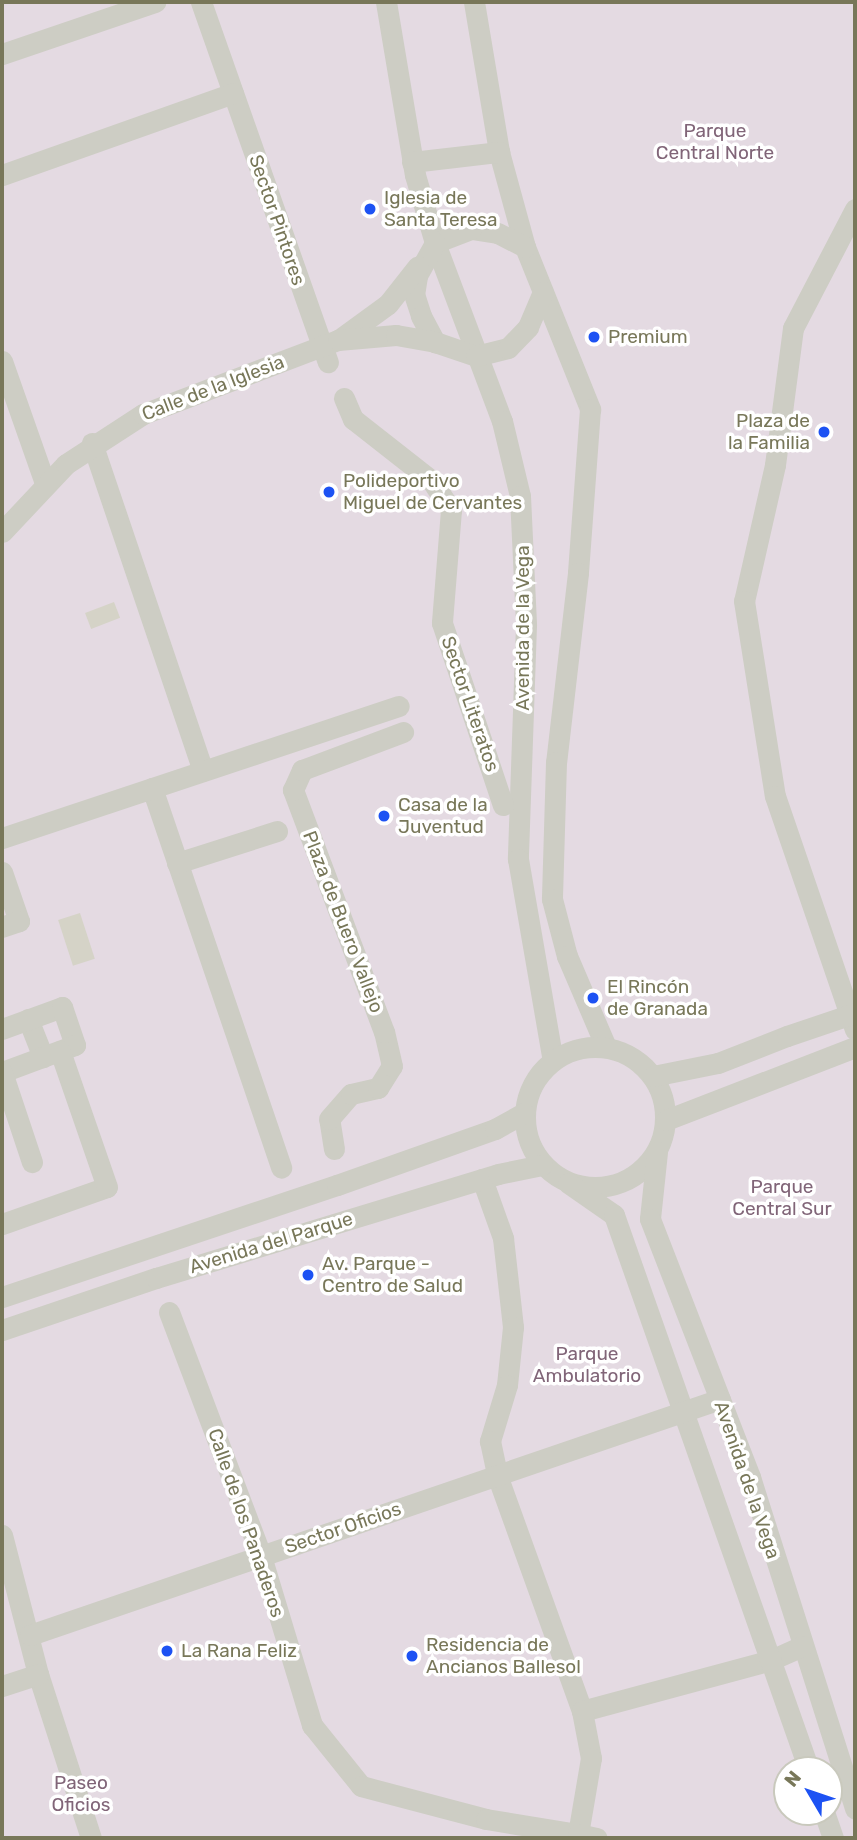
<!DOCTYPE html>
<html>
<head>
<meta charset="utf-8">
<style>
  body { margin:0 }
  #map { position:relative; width:857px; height:1840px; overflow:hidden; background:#f8f7f9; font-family:Rubik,sans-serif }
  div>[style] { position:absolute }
  .green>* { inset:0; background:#e4dae2 }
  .water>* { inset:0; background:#d5d3c7; transform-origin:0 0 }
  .minor>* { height:21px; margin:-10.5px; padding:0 10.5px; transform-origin:10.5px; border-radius:10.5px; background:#cdcdc4 }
  .minor>.ring { margin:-10.5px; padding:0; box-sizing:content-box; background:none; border:21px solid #cdcdc4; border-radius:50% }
  .minor-bridge>* { height:21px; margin:-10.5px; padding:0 10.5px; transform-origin:10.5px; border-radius:10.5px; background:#cdcdc4 }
  .dots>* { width:19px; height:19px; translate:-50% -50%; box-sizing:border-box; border:4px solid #fff; border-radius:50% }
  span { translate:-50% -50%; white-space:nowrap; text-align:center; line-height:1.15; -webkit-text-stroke:7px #fff; paint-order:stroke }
  .park-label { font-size:19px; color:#816578 }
  .poi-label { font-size:19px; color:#787759 }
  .left { translate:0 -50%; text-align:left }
  .right { translate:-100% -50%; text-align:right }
  .street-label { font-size:19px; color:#787759 }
  .frame { position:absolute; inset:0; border:4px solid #787759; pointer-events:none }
  .north { position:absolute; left:773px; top:1756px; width:70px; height:70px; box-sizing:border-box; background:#fff; border:2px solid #c9c9bd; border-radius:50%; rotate:309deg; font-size:19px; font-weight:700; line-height:28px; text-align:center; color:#787759 }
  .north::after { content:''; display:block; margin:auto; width:24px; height:32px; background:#1d52f3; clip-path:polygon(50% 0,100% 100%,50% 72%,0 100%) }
</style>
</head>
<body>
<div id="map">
  <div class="green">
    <div style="clip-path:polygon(evenodd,2px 2px,855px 2px,855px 1838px,2px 1838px,2px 2px,787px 1770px,829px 1770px,829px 1812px,787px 1812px,787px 1770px)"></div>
  </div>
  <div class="water">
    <div style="left:114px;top:602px;width:17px;height:31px;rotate:69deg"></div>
    <div style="left:80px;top:913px;width:48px;height:23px;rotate:72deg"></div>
  </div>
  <div class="minor">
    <div style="left:201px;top:2px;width:382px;rotate:70.6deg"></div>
    <div style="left:386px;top:2px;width:175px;rotate:80.5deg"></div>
    <div style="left:415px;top:175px;width:71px;rotate:73.6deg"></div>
    <div style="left:435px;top:243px;width:190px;rotate:69.4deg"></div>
    <div style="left:502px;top:421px;width:77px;rotate:76.5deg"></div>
    <div style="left:520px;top:496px;width:129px;rotate:87.3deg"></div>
    <div style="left:526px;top:625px;width:234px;rotate:92deg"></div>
    <div style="left:518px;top:859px;width:205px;rotate:80.2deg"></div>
    <div style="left:474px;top:2px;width:152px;rotate:80.5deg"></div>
    <div style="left:499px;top:152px;width:98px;rotate:74.7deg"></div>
    <div style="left:525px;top:247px;width:175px;rotate:68.1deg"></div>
    <div style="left:590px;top:409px;width:164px;rotate:94.2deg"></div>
    <div style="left:578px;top:573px;width:190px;rotate:96.6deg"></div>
    <div style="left:556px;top:762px;width:137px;rotate:91.7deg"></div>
    <div style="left:552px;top:899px;width:59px;rotate:75.3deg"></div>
    <div style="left:567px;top:956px;width:99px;rotate:66.8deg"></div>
    <div style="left:2px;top:54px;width:162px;rotate:-18.8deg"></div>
    <div style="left:412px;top:162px;width:88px;rotate:-6.6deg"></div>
    <div style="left:2px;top:175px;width:245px;rotate:-19.5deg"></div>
    <div style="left:855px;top:209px;width:134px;rotate:117.5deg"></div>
    <div style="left:793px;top:328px;width:138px;rotate:97.5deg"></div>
    <div style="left:775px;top:465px;width:139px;rotate:102.8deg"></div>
    <div style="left:744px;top:601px;width:197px;rotate:81deg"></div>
    <div style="left:775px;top:796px;width:247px;rotate:71.1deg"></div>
    <div style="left:525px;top:247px;width:31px;rotate:-153deg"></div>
    <div style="left:497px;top:233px;width:26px;rotate:-171deg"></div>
    <div style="left:471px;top:229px;width:39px;rotate:159deg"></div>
    <div style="left:435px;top:243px;width:38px;rotate:119deg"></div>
    <div style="left:417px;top:276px;width:18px;rotate:99deg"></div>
    <div style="left:414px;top:294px;width:23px;rotate:72deg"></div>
    <div style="left:421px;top:316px;width:30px;rotate:62deg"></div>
    <div style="left:435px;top:342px;width:43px;rotate:18.9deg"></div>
    <div style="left:476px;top:356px;width:33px;rotate:-14deg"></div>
    <div style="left:508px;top:348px;width:29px;rotate:-46deg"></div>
    <div style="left:528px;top:327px;width:38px;rotate:-67deg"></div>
    <div style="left:340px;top:339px;width:59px;rotate:-36.1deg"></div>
    <div style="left:388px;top:304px;width:48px;rotate:-51.7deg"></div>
    <div style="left:2px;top:361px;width:129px;rotate:70.6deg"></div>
    <div style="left:344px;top:398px;width:23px;rotate:67deg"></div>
    <div style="left:353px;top:419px;width:100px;rotate:38.1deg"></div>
    <div style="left:432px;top:481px;width:35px;rotate:57deg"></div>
    <div style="left:451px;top:510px;width:113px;rotate:94.6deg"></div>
    <div style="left:442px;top:623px;width:192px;rotate:71.5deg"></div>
    <div style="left:92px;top:443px;width:346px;rotate:71.3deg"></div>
    <div style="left:2px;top:532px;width:93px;rotate:-46.7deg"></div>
    <div style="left:66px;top:464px;width:92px;rotate:-33deg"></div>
    <div style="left:143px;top:414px;width:209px;rotate:-20.8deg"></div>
    <div style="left:338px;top:340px;width:58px;rotate:-4.9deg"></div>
    <div style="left:396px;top:335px;width:40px;rotate:10deg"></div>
    <div style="left:152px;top:788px;width:401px;rotate:71.2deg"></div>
    <div style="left:2px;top:838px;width:418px;rotate:-18.4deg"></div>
    <div style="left:177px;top:863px;width:105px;rotate:-17.7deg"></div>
    <div style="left:2px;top:872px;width:52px;rotate:70.9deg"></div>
    <div style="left:19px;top:921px;width:18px;rotate:161deg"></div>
    <div style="left:28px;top:1019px;width:41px;rotate:68.5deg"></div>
    <div style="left:2px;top:1029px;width:64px;rotate:-20.1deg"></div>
    <div style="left:62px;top:1007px;width:40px;rotate:71.1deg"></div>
    <div style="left:75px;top:1045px;width:78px;rotate:159.7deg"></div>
    <div class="ring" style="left:525px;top:1047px;width:119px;height:119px"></div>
    <div style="left:2px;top:1072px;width:95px;rotate:71.6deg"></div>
    <div style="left:653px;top:1076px;width:66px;rotate:-11.3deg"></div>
    <div style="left:718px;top:1063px;width:74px;rotate:-21.4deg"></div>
    <div style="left:666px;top:1120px;width:203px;rotate:-21.1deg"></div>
    <div style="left:334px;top:1149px;width:30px;rotate:-99deg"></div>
    <div style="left:329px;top:1119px;width:33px;rotate:-49deg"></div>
    <div style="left:351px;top:1094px;width:28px;rotate:-13deg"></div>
    <div style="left:378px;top:1088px;width:26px;rotate:-58deg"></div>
    <div style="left:392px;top:1066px;width:35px;rotate:-103deg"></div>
    <div style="left:384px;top:1032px;width:259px;rotate:-110.6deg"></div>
    <div style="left:293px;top:790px;width:22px;rotate:-66deg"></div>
    <div style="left:302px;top:770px;width:108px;rotate:-20.6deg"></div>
    <div style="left:657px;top:1152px;width:67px;rotate:96deg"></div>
    <div style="left:650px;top:1219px;width:277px;rotate:68.8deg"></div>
    <div style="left:750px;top:1477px;width:348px;rotate:72.4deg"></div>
    <div style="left:482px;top:1179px;width:63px;rotate:70.4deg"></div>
    <div style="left:503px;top:1238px;width:90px;rotate:83.6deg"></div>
    <div style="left:513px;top:1327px;width:58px;rotate:95.9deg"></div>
    <div style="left:507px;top:1385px;width:59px;rotate:106.9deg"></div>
    <div style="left:490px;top:1441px;width:35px;rotate:78deg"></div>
    <div style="left:497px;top:1475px;width:251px;rotate:70.2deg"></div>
    <div style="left:582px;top:1711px;width:196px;rotate:-15.1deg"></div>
    <div style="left:771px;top:1660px;width:34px;rotate:-24deg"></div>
    <div style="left:568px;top:1183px;width:56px;rotate:34.8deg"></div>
    <div style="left:614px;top:1215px;width:588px;rotate:70.64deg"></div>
    <div style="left:2px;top:1224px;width:111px;rotate:-19.4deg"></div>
    <div style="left:107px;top:1187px;width:144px;rotate:-109.1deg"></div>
    <div style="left:2px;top:1297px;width:353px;rotate:-18.5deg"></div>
    <div style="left:337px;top:1185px;width:168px;rotate:-19.5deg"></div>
    <div style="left:495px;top:1129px;width:33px;rotate:-29deg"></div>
    <div style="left:169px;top:1312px;width:261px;rotate:69.3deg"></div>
    <div style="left:261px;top:1556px;width:177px;rotate:73.2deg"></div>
    <div style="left:312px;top:1725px;width:78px;rotate:51.2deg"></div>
    <div style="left:361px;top:1786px;width:129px;rotate:14.8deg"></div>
    <div style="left:486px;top:1819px;width:93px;rotate:9.3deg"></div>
    <div style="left:578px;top:1834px;width:4px;rotate:90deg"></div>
    <div style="left:2px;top:1330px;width:163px;rotate:-18.7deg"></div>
    <div style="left:156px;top:1278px;width:357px;rotate:-16.9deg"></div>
    <div style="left:498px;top:1174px;width:45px;rotate:-11.6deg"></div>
    <div style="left:2px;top:1535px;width:144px;rotate:75.5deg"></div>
    <div style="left:38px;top:1674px;width:172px;rotate:72.1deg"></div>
    <div style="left:30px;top:1635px;width:729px;rotate:-18.88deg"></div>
    <div style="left:2px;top:1686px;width:38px;rotate:-18deg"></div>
    <div style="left:582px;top:1711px;width:48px;rotate:79.2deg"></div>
    <div style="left:591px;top:1758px;width:77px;rotate:99.7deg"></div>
    <div style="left:578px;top:1834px;width:19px;rotate:12deg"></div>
    <div style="left:824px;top:1812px;width:28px;rotate:71deg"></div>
  </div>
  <div class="minor-bridge">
    <div style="left:787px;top:1036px;width:72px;rotate:-18.7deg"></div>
  </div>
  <div class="dots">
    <div style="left:370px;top:209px;background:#1d52f3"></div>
    <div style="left:594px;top:337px;background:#1d52f3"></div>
    <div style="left:824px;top:432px;background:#1d52f3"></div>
    <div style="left:329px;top:492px;background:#1d52f3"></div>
    <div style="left:384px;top:816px;background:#1d52f3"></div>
    <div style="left:593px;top:998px;background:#1d52f3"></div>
    <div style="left:308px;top:1275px;background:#1d52f3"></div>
    <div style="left:167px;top:1651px;background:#1d52f3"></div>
    <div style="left:412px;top:1656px;background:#1d52f3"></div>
  </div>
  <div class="park-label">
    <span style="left:715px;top:142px">Parque<br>Central Norte</span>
    <span style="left:782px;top:1198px">Parque<br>Central Sur</span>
    <span style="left:587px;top:1365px">Parque<br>Ambulatorio</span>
    <span style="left:81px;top:1794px">Paseo<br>Oficios</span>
  </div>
  <div class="poi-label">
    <span class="left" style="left:384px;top:209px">Iglesia de<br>Santa Teresa</span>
    <span class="left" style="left:608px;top:337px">Premium</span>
    <span class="right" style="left:810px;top:432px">Plaza de<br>la Familia</span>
    <span class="left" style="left:343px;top:492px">Polideportivo<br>Miguel de Cervantes</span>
    <span class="left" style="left:398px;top:816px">Casa de la<br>Juventud</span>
    <span class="left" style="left:607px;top:998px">El Rincón<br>de Granada</span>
    <span class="left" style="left:322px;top:1275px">Av. Parque -<br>Centro de Salud</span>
    <span class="left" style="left:426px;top:1656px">Residencia de<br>Ancianos Ballesol</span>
    <span class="left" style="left:181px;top:1651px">La Rana Feliz</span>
  </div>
  <div class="street-label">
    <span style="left:277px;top:220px;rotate:71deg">Sector Pintores</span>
    <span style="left:213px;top:388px;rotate:-21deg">Calle de la Iglesia</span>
    <span style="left:523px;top:628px;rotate:-90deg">Avenida de la Vega</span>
    <span style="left:470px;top:704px;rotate:71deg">Sector Literatos</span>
    <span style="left:343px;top:922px;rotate:69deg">Plaza de Buero Vallejo</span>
    <span style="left:271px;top:1243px;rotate:-17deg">Avenida del Parque</span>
    <span style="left:747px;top:1480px;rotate:71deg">Avenida de la Vega</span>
    <span style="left:246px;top:1523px;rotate:71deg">Calle de los Panaderos</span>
    <span style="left:343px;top:1528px;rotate:-19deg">Sector Oficios</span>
  </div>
  <div class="frame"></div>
  <div class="north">N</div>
</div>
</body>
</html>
